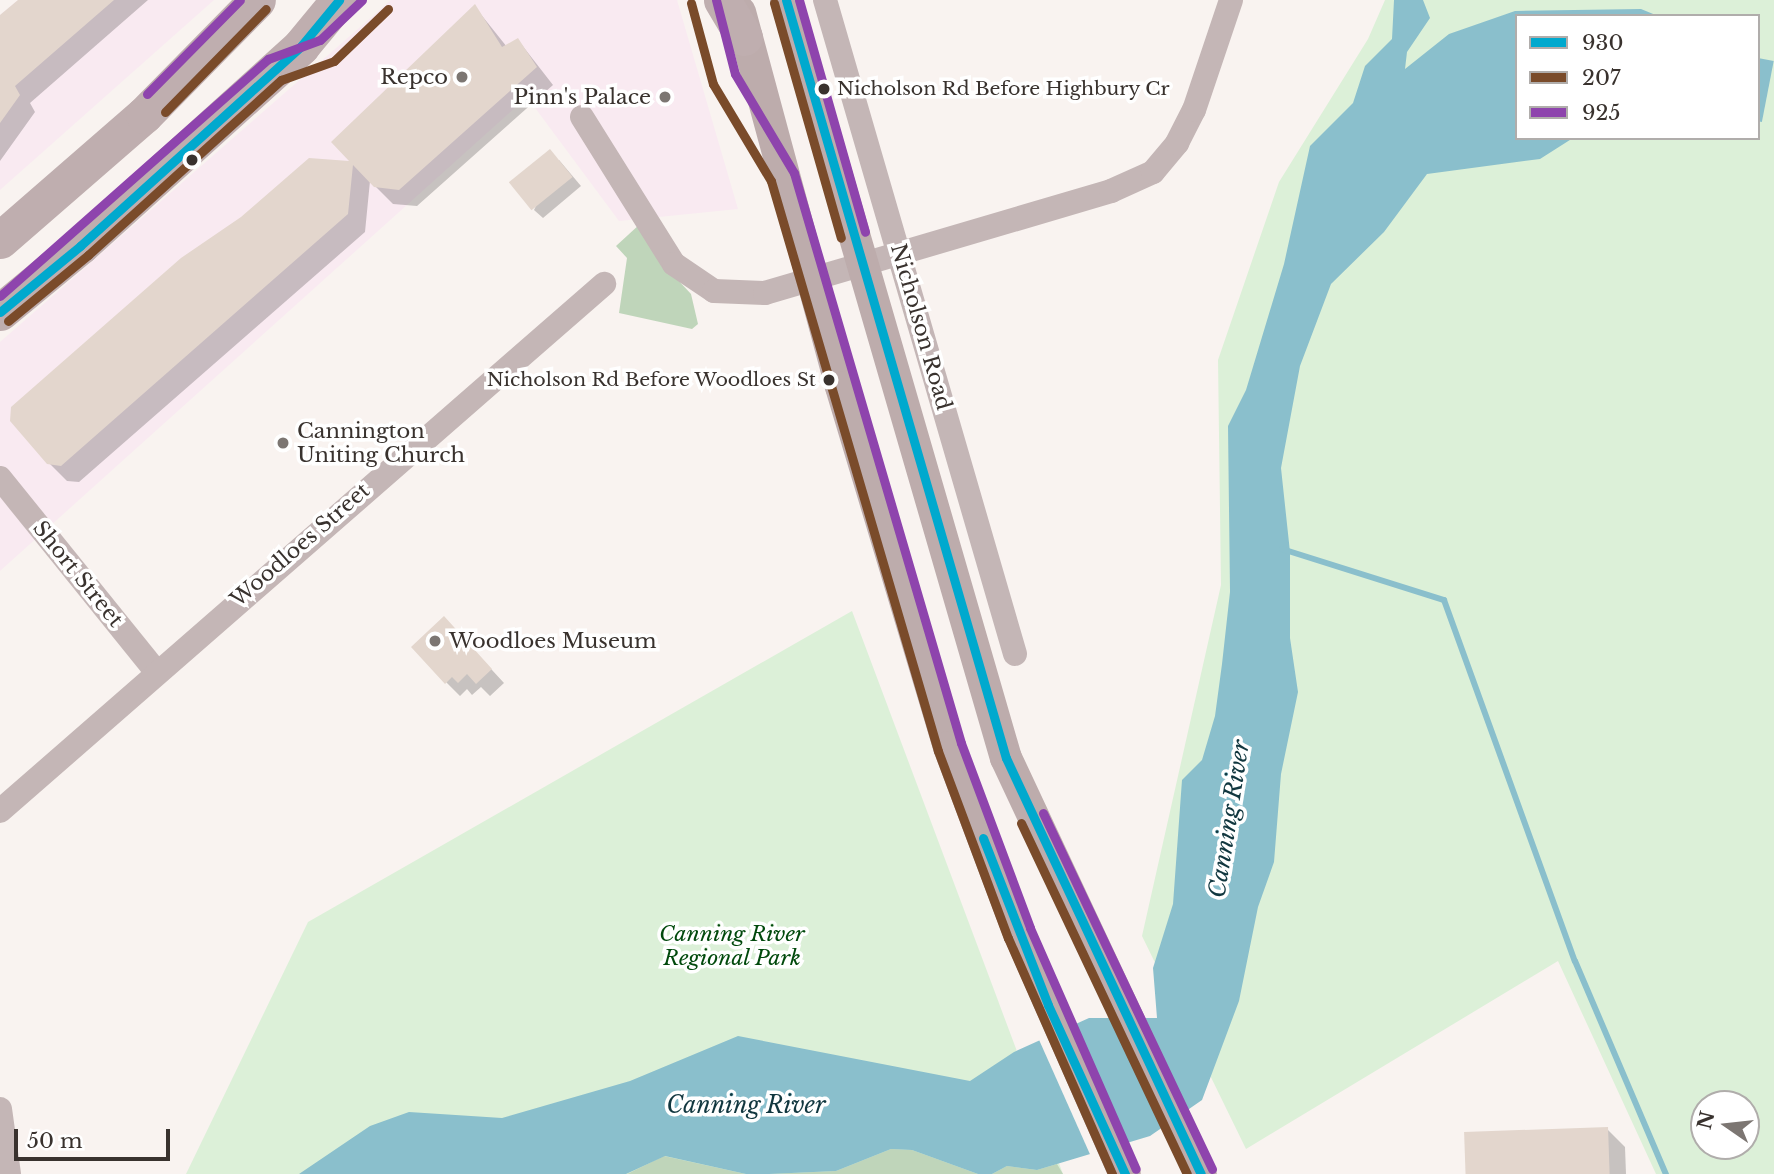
<!DOCTYPE html>
<html>
<head>
<meta charset="utf-8">
<style>
  body { margin:0 }
  #map { position:relative; width:1774px; height:1174px; overflow:hidden; background:#f9f3f0; font-family:"Libre Baskerville",serif }
  div>[style] { position:absolute }
  .commercial>* { inset:0; background:#f9eaf1 }
  .green>* { inset:0; background:#dcf0d8 }
  .forest>* { inset:0; background:#bfd5ba }
  .water>* { inset:0; background:#8abfcc; transform-origin:0 0 }
  .pier>* { inset:0; background:#f9f3f0; transform-origin:0 0 }
  .shadow>* { inset:0; background:#0003 }
  .stream>* { height:6px; margin:-3px; padding:0 3px; transform-origin:3px; border-radius:3px; background:#8abfcc }
  .building>* { inset:0; background:#e3d6cd; transform-origin:0 0 }
  .minor>* { height:24px; margin:-12px; padding:0 12px; transform-origin:12px; border-radius:12px; background:#c4b6b6 }
  .major>* { height:32px; margin:-16px; padding:0 16px; transform-origin:16px; border-radius:16px; background:#bdacac }
  .highway>* { height:37px; margin:-18.5px; padding:0 18.5px; transform-origin:18.5px; border-radius:18.5px; background:#bfaeaf }
  .bus-1>* { height:9px; margin:-4.5px; padding:0 4.5px; transform-origin:4.5px; border-radius:4.5px; background:#00a9ce }
  .bus-2>* { height:9px; margin:-4.5px; padding:0 4.5px; transform-origin:4.5px; border-radius:4.5px; background:#7a4b2a }
  .bus-3>* { height:9px; margin:-4.5px; padding:0 4.5px; transform-origin:4.5px; border-radius:4.5px; background:#8e44ad }
  .dots>* { width:19px; height:19px; translate:-50% -50%; box-sizing:border-box; border:4px solid #fff; border-radius:50% }
  span { translate:-50% -50%; white-space:nowrap; text-align:center; line-height:1.15; -webkit-text-stroke:7px #fff; paint-order:stroke }
  .bus-label { font-size:19px; color:#39322e }
  .left { translate:0 -50%; text-align:left }
  .right { translate:-100% -50%; text-align:right }
  .poi-label { font-size:21px; color:#39322e }
  .street-label { font-size:21px; color:#39322e }
  .park-label { font-size:21px; color:#01490c; font-style:italic }
  .water-label { font-size:23px; color:#11373f; font-style:italic }
  .legend { position:absolute; left:1515px; top:14px; width:245px; height:126px; box-sizing:border-box; background:#fff; border:2px solid #b0adab; margin:0; padding:9px 12px; list-style:none; font-size:21px; color:#39322e }
  .legend li { display:flex; align-items:center; gap:14px; height:35px }
  .legend b { width:35px; border:2px solid #b0adab }
  .north { position:absolute; left:1690px; top:1090px; width:70px; height:70px; box-sizing:border-box; background:#fff; border:2px solid #b0adab; border-radius:50%; rotate:284deg; font-size:19px; font-weight:700; line-height:28px; text-align:center; color:#39322e }
  .north::after { content:''; display:block; margin:auto; width:24px; height:32px; background:#7c7672; clip-path:polygon(50% 0,100% 100%,50% 72%,0 100%) }
  .scale { position:absolute; left:14px; top:1129px; width:156px; height:32px; box-sizing:border-box; border:4px solid #39322e; border-top:0; padding-left:9px; font-size:21px; line-height:24px; white-space:nowrap; color:#39322e; -webkit-text-stroke:5px #fff; paint-order:stroke }
</style>
</head>
<body>
<div id="map">
  <div class="commercial">
    <div style="clip-path:polygon(18px 0,214px 0,0 190px,0 15px)"></div>
    <div style="clip-path:polygon(391px 0,677px 0,738px 209px,619px 221px,527px 97px,0 571px,0 342px)"></div>
  </div>
  <div class="green">
    <div style="clip-path:polygon(evenodd,1385px 0,1774px 0,1774px 1174px,1656px 1174px,1558px 961px,1246px 1149px,1142px 936px,1221px 585px,1218px 360px,1279px 182px,1368px 39px,1385px 0,1517px 16px,1758px 16px,1758px 138px,1517px 138px,1517px 16px,1385px 0,1704px 1104px,1746px 1104px,1746px 1146px,1704px 1146px,1704px 1104px)"></div>
    <div style="clip-path:polygon(852px 611px,1063px 1174px,186px 1174px,308px 922px)"></div>
  </div>
  <div class="forest">
    <div style="clip-path:polygon(640px 224px,662px 263px,691px 294px,698px 324px,692px 329px,619px 313px,627px 258px,616px 246px)"></div>
    <div style="clip-path:polygon(891px 1149px,912px 1150px,978px 1174px,769px 1174px,836px 1171px)"></div>
    <div style="clip-path:polygon(664px 1156px,746px 1174px,627px 1174px)"></div>
    <div style="clip-path:polygon(1057px 1164px,1063px 1174px,992px 1174px,1007px 1166px,1037px 1170px)"></div>
  </div>
  <div class="water">
    <div style="clip-path:polygon(1394px 0,1423px 0,1430px 18px,1407px 52px,1405px 69px,1449px 34px,1515px 11px,1641px 9px,1658px 16px,1517px 16px,1517px 138px,1573px 138px,1540px 159px,1427px 174px,1384px 232px,1331px 284px,1300px 366px,1281px 468px,1290px 552px,1290px 638px,1298px 692px,1281px 774px,1274px 862px,1258px 907px,1239px 1001px,1202px 1100px,1150px 1136px,1037px 1170px,1007px 1166px,992px 1174px,978px 1174px,912px 1150px,891px 1149px,836px 1171px,769px 1174px,746px 1174px,665px 1156px,626px 1174px,299px 1174px,370px 1126px,409px 1112px,502px 1118px,630px 1081px,738px 1036px,970px 1081px,1014px 1052px,1089px 1018px,1157px 1018px,1153px 968px,1173px 904px,1182px 780px,1202px 760px,1215px 716px,1222px 664px,1230px 592px,1228px 426px,1246px 390px,1284px 264px,1310px 146px,1353px 103px,1365px 66px,1392px 39px)"></div>
    <div style="left:1758px;top:58px;width:16px;height:62px;rotate:11deg"></div>
  </div>
  <div class="pier">
    <div style="left:1071px;top:1023px;width:136px;height:36px;rotate:66deg"></div>
  </div>
  <div class="shadow">
    <div style="clip-path:polygon(21px 0,148px 0,30px 103px,35px 112px,0 161px,0 18px)"></div>
    <div style="clip-path:polygon(475px 7px,507px 47px,518px 40px,553px 85px,417px 206px,393px 204px,370px 181px,365px 232px,79px 482px,67px 481px,49px 463px,353px 163px)"></div>
    <div style="clip-path:polygon(559px 160px,581px 186px,543px 218px,534px 210px)"></div>
    <div style="clip-path:polygon(457px 632px,504px 683px,490px 696px,481px 687px,472px 695px,467px 689px,460px 696px,446px 682px)"></div>
    <div style="clip-path:polygon(1607px 1129px,1625px 1147px,1626px 1174px,1468px 1174px)"></div>
  </div>
  <div class="stream">
    <div style="left:1282px;top:549px;width:170px;rotate:17.5deg"></div>
    <div style="left:1444px;top:600px;width:384px;rotate:70.1deg"></div>
    <div style="left:1575px;top:961px;width:232px;rotate:66.9deg"></div>
  </div>
  <div class="building">
    <div style="clip-path:polygon(18px 0,114px 0,15px 86px,20px 95px,0 123px,0 15px)"></div>
    <div style="clip-path:polygon(475px 4px,502px 47px,518px 38px,537px 67px,399px 190px,374px 187px,353px 165px,348px 214px,61px 466px,47px 464px,10px 421px,11px 407px,181px 258px,241px 217px,309px 158px,349px 161px,331px 142px)"></div>
    <div style="left:550px;top:149px;width:36px;height:53px;rotate:51deg"></div>
    <div style="clip-path:polygon(444px 616px,492px 669px,476px 684px,467px 674px,458px 683px,452px 677px,445px 684px,411px 647px)"></div>
    <div style="left:1608px;top:1127px;width:47px;height:144px;rotate:88deg"></div>
  </div>
  <div class="minor">
    <div style="left:825px;top:0;width:681px;rotate:73.8deg"></div>
    <div style="left:582px;top:117px;width:173px;rotate:58deg"></div>
    <div style="left:674px;top:264px;width:48px;rotate:34deg"></div>
    <div style="left:714px;top:291px;width:51px;rotate:2.2deg"></div>
    <div style="left:765px;top:293px;width:361px;rotate:-16.4deg"></div>
    <div style="left:1111px;top:191px;width:46px;rotate:-24.3deg"></div>
    <div style="left:1153px;top:172px;width:38px;rotate:-50deg"></div>
    <div style="left:1177px;top:143px;width:37px;rotate:-63deg"></div>
    <div style="left:1194px;top:110px;width:116px;rotate:-71.4deg"></div>
    <div style="left:0;top:478px;width:248px;rotate:51.1deg"></div>
    <div style="left:0;top:811px;width:802px;rotate:-41.11deg"></div>
    <div style="left:0;top:1109px;width:66px;rotate:82.1deg"></div>
  </div>
  <div class="major">
    <div style="left:786px;top:0;width:789px;rotate:73.82deg"></div>
    <div style="left:1006px;top:758px;width:459px;rotate:64.9deg"></div>
    <div style="left:740px;top:12px;width:388px;rotate:74.9deg"></div>
    <div style="left:841px;top:387px;width:376px;rotate:73.3deg"></div>
    <div style="left:949px;top:747px;width:199px;rotate:69.4deg"></div>
    <div style="left:1019px;top:933px;width:263px;rotate:66.3deg"></div>
  </div>
  <div class="highway">
    <div style="left:722px;top:0;width:43px;rotate:59.3deg"></div>
    <div style="left:0;top:240px;width:191px;rotate:-41deg"></div>
    <div style="left:144px;top:115px;width:161px;rotate:-45.5deg"></div>
    <div style="left:0;top:312px;width:104px;rotate:-39.5deg"></div>
    <div style="left:80px;top:246px;width:298px;rotate:-42.1deg"></div>
    <div style="left:301px;top:46px;width:60px;rotate:-50.4deg"></div>
  </div>
  <div class="bus-1">
    <div style="left:786px;top:0;width:789px;rotate:73.82deg"></div>
    <div style="left:1006px;top:758px;width:459px;rotate:64.9deg"></div>
    <div style="left:0;top:312px;width:104px;rotate:-39.5deg"></div>
    <div style="left:80px;top:246px;width:298px;rotate:-42.1deg"></div>
    <div style="left:301px;top:46px;width:60px;rotate:-50.4deg"></div>
    <div style="left:983px;top:838px;width:179px;rotate:68.7deg"></div>
    <div style="left:1048px;top:1005px;width:186px;rotate:65.5deg"></div>
  </div>
  <div class="bus-2">
    <div style="left:691px;top:3px;width:84px;rotate:74.8deg"></div>
    <div style="left:713px;top:84px;width:113px;rotate:59.1deg"></div>
    <div style="left:771px;top:181px;width:594px;rotate:73.67deg"></div>
    <div style="left:938px;top:751px;width:200px;rotate:69.5deg"></div>
    <div style="left:1008px;top:938px;width:258px;rotate:66.2deg"></div>
    <div style="left:774px;top:3px;width:244px;rotate:74.1deg"></div>
    <div style="left:165px;top:112px;width:144px;rotate:-45.6deg"></div>
    <div style="left:8px;top:321px;width:104px;rotate:-39.5deg"></div>
    <div style="left:88px;top:255px;width:261px;rotate:-42.2deg"></div>
    <div style="left:281px;top:80px;width:56px;rotate:-19.7deg"></div>
    <div style="left:334px;top:61px;width:75px;rotate:-43.9deg"></div>
    <div style="left:1021px;top:823px;width:388px;rotate:64.7deg"></div>
  </div>
  <div class="bus-3">
    <div style="left:716px;top:0;width:76px;rotate:75.6deg"></div>
    <div style="left:735px;top:74px;width:115px;rotate:59.2deg"></div>
    <div style="left:794px;top:173px;width:594px;rotate:73.67deg"></div>
    <div style="left:961px;top:743px;width:197px;rotate:69.5deg"></div>
    <div style="left:1030px;top:928px;width:263px;rotate:66.3deg"></div>
    <div style="left:799px;top:0;width:241px;rotate:74.1deg"></div>
    <div style="left:147px;top:94px;width:132px;rotate:-45.3deg"></div>
    <div style="left:0;top:296px;width:358px;rotate:-41.5deg"></div>
    <div style="left:268px;top:59px;width:55px;rotate:-20.1deg"></div>
    <div style="left:320px;top:40px;width:58px;rotate:-43.6deg"></div>
    <div style="left:1043px;top:813px;width:394px;rotate:64.6deg"></div>
  </div>
  <div class="dots">
    <div style="left:462px;top:77px;background:#7c7672"></div>
    <div style="left:824px;top:89px;background:#39322e"></div>
    <div style="left:665px;top:97px;background:#7c7672"></div>
    <div style="left:192px;top:160px;background:#39322e"></div>
    <div style="left:829px;top:380px;background:#39322e"></div>
    <div style="left:283px;top:443px;background:#7c7672"></div>
    <div style="left:435px;top:641px;background:#7c7672"></div>
  </div>
  <div class="bus-label">
    <span class="left" style="left:837px;top:89px">Nicholson Rd Before Highbury Cr</span>
    <span class="right" style="left:816px;top:380px">Nicholson Rd Before Woodloes St</span>
  </div>
  <div class="poi-label">
    <span class="right" style="left:448px;top:77px">Repco</span>
    <span class="right" style="left:651px;top:97px">Pinn's Palace</span>
    <span class="left" style="left:297px;top:443px">Cannington<br>Uniting Church</span>
    <span class="left" style="left:449px;top:641px">Woodloes Museum</span>
  </div>
  <div class="street-label">
    <span style="left:921px;top:327px;rotate:74deg">Nicholson Road</span>
    <span style="left:300px;top:545px;rotate:-41deg">Woodloes Street</span>
    <span style="left:78px;top:574px;rotate:51deg">Short Street</span>
  </div>
  <div class="park-label">
    <span style="left:732px;top:946px">Canning River<br>Regional Park</span>
  </div>
  <div class="water-label">
    <span style="left:1229px;top:819px;rotate:-81deg">Canning River</span>
    <span style="left:746px;top:1105px">Canning River</span>
  </div>
  <ul class="legend">
  <li><b style="height:9px;background:#00a9ce"></b>930</li>
  <li><b style="height:9px;background:#7a4b2a"></b>207</li>
  <li><b style="height:9px;background:#8e44ad"></b>925</li>
  </ul>
  <div class="north">N</div>
  <div class="scale">50 m</div>
</div>
</body>
</html>
